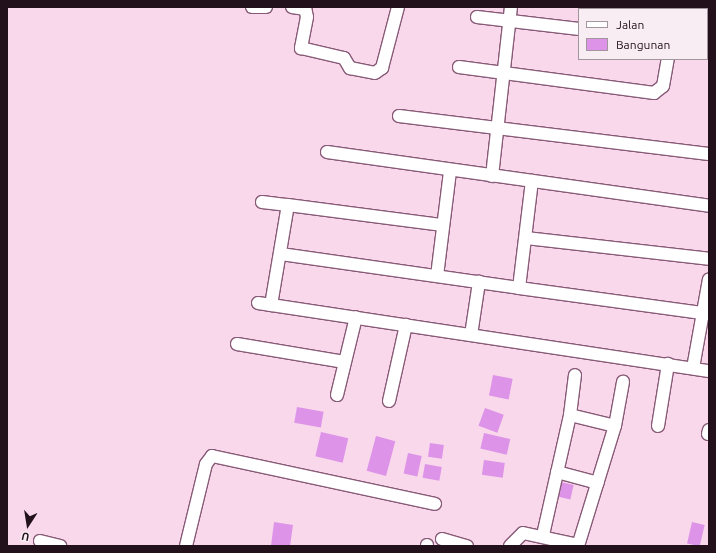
<!DOCTYPE html>
<html>
<head>
<meta charset="utf-8">
<style>
  body { margin:0 }
  #map { position:relative; width:716px; height:553px; overflow:hidden; background:#f9d8eb; font-family:Ubuntu,sans-serif }
  div>[style] { position:absolute }
  .building>* { inset:0; background:#dc93e8; transform-origin:0 0 }
  .roads { filter:drop-shadow(1px 0 #885a77) drop-shadow(-1px 0 #885a77) drop-shadow(0 1px #885a77) drop-shadow(0 -1px #885a77) }
  .minor>* { height:12px; margin:-6px; padding:0 6px; transform-origin:6px; border-radius:6px; background:#fff }
  span { translate:-50% -50%; white-space:nowrap; text-align:center; line-height:1.15; -webkit-text-stroke:4px #f8edf3; paint-order:stroke }
  .frame { position:absolute; inset:0; border:8px solid #22101b; pointer-events:none }
  .legend { position:absolute; left:578px; top:8px; width:130px; height:52px; box-sizing:border-box; background:#f8edf3; border:1px solid #a2959d; margin:0; padding:5px 7px; list-style:none; font-size:12px; color:#22101b }
  .legend li { display:flex; align-items:center; gap:8px; height:20px }
  .legend b { width:20px; border:1px solid #a2959d }
  .north { position:absolute; left:8px; top:505px; width:40px; height:40px; -webkit-text-stroke:3px #f8edf3; paint-order:stroke; rotate:192deg; font-size:11px; font-weight:700; line-height:16px; text-align:center; color:#22101b }
  .north::after { content:''; display:block; margin:auto; width:14px; height:18px; background:#22101b; clip-path:polygon(50% 0,100% 100%,50% 72%,0 100%) }
</style>
</head>
<body>
<div id="map">
  <div class="building">
    <div style="left:493px;top:375px;width:20px;height:21px;rotate:11deg"></div>
    <div style="left:297px;top:407px;width:27px;height:16px;rotate:10deg"></div>
    <div style="left:485px;top:408px;width:20px;height:19px;rotate:20deg"></div>
    <div style="left:321px;top:432px;width:28px;height:25px;rotate:13deg"></div>
    <div style="left:484px;top:433px;width:27px;height:16px;rotate:13deg"></div>
    <div style="left:376px;top:436px;width:20px;height:36px;rotate:15deg"></div>
    <div style="left:430px;top:443px;width:14px;height:14px;rotate:8deg"></div>
    <div style="left:408px;top:453px;width:14px;height:21px;rotate:12deg"></div>
    <div style="left:484px;top:460px;width:21px;height:15px;rotate:8deg"></div>
    <div style="left:425px;top:464px;width:17px;height:14px;rotate:10deg"></div>
    <div style="left:561px;top:482px;width:13px;height:15px;rotate:13deg"></div>
    <div style="clip-path:polygon(274px 522px,293px 525px,290px 546px,271px 546px)"></div>
    <div style="left:692px;top:522px;width:13px;height:22px;rotate:13deg"></div>
  </div>
  <div class="roads">
    <div class="minor">
      <div style="left:252px;top:7px;width:14px"></div>
      <div style="left:292px;top:7px;width:12px;rotate:9deg"></div>
      <div style="left:305px;top:7px;width:10px;rotate:79deg"></div>
      <div style="left:307px;top:17px;width:32px;rotate:101deg"></div>
      <div style="left:301px;top:48px;width:44px;rotate:13.1deg"></div>
      <div style="left:344px;top:58px;width:12px;rotate:59deg"></div>
      <div style="left:350px;top:68px;width:25px;rotate:11deg"></div>
      <div style="left:375px;top:73px;width:9px;rotate:-36deg"></div>
      <div style="left:382px;top:68px;width:63px;rotate:-75.3deg"></div>
      <div style="left:477px;top:17px;width:103px;rotate:6.7deg"></div>
      <div style="left:459px;top:67px;width:197px;rotate:7.6deg"></div>
      <div style="left:654px;top:93px;width:11px;rotate:-38deg"></div>
      <div style="left:663px;top:86px;width:27px;rotate:-80deg"></div>
      <div style="left:399px;top:116px;width:312px;rotate:7deg"></div>
      <div style="left:327px;top:152px;width:386px;rotate:8deg"></div>
      <div style="left:492px;top:176px;width:170px;rotate:-83.6deg"></div>
      <div style="left:262px;top:202px;width:26px;rotate:7deg"></div>
      <div style="left:526px;top:238px;width:184px;rotate:6.5deg"></div>
      <div style="left:281px;top:254px;width:240px;rotate:8.1deg"></div>
      <div style="left:519px;top:288px;width:108px;rotate:-83.1deg"></div>
      <div style="left:437px;top:276px;width:106px;rotate:-82.9deg"></div>
      <div style="left:519px;top:288px;width:192px;rotate:7.8deg"></div>
      <div style="left:258px;top:303px;width:456px;rotate:8.6deg"></div>
      <div style="left:271px;top:305px;width:101px;rotate:-80.4deg"></div>
      <div style="left:288px;top:205px;width:156px;rotate:7.4deg"></div>
      <div style="left:471px;top:335px;width:54px;rotate:-81.4deg"></div>
      <div style="left:237px;top:344px;width:109px;rotate:9.5deg"></div>
      <div style="left:693px;top:368px;width:90px;rotate:-79.8deg"></div>
      <div style="left:337px;top:395px;width:80px;rotate:-76.3deg"></div>
      <div style="left:389px;top:401px;width:78px;rotate:-77.4deg"></div>
      <div style="left:570px;top:415px;width:46px;rotate:13.7deg"></div>
      <div style="left:658px;top:426px;width:63px;rotate:-80.8deg"></div>
      <div style="left:708px;top:434px;width:4px;rotate:-76deg"></div>
      <div style="left:557px;top:472px;width:42px;rotate:15deg"></div>
      <div style="left:543px;top:535px;width:123px;rotate:-77.3deg"></div>
      <div style="left:570px;top:415px;width:40px;rotate:-82.9deg"></div>
      <div style="left:442px;top:539px;width:26px;rotate:16deg"></div>
      <div style="left:40px;top:541px;width:21px;rotate:14deg"></div>
      <div style="left:186px;top:546px;width:84px;rotate:-76.3deg"></div>
      <div style="left:206px;top:464px;width:10px;rotate:-53deg"></div>
      <div style="left:212px;top:456px;width:228px;rotate:12.1deg"></div>
      <div style="left:427px;top:546px;width:1px;rotate:-90deg"></div>
      <div style="left:510px;top:546px;width:18px;rotate:-45deg"></div>
      <div style="left:523px;top:533px;width:56px;rotate:12.3deg"></div>
      <div style="left:578px;top:546px;width:126px;rotate:-72.9deg"></div>
      <div style="left:615px;top:426px;width:45px;rotate:-79.7deg"></div>
    </div>
  </div>
  <div class="frame"></div>
  <ul class="legend">
  <li><b style="height:5px;background:#fff"></b>Jalan</li>
  <li><b style="height:11px;background:#dc93e8"></b>Bangunan</li>
  </ul>
  <div class="north">U</div>
</div>
</body>
</html>
